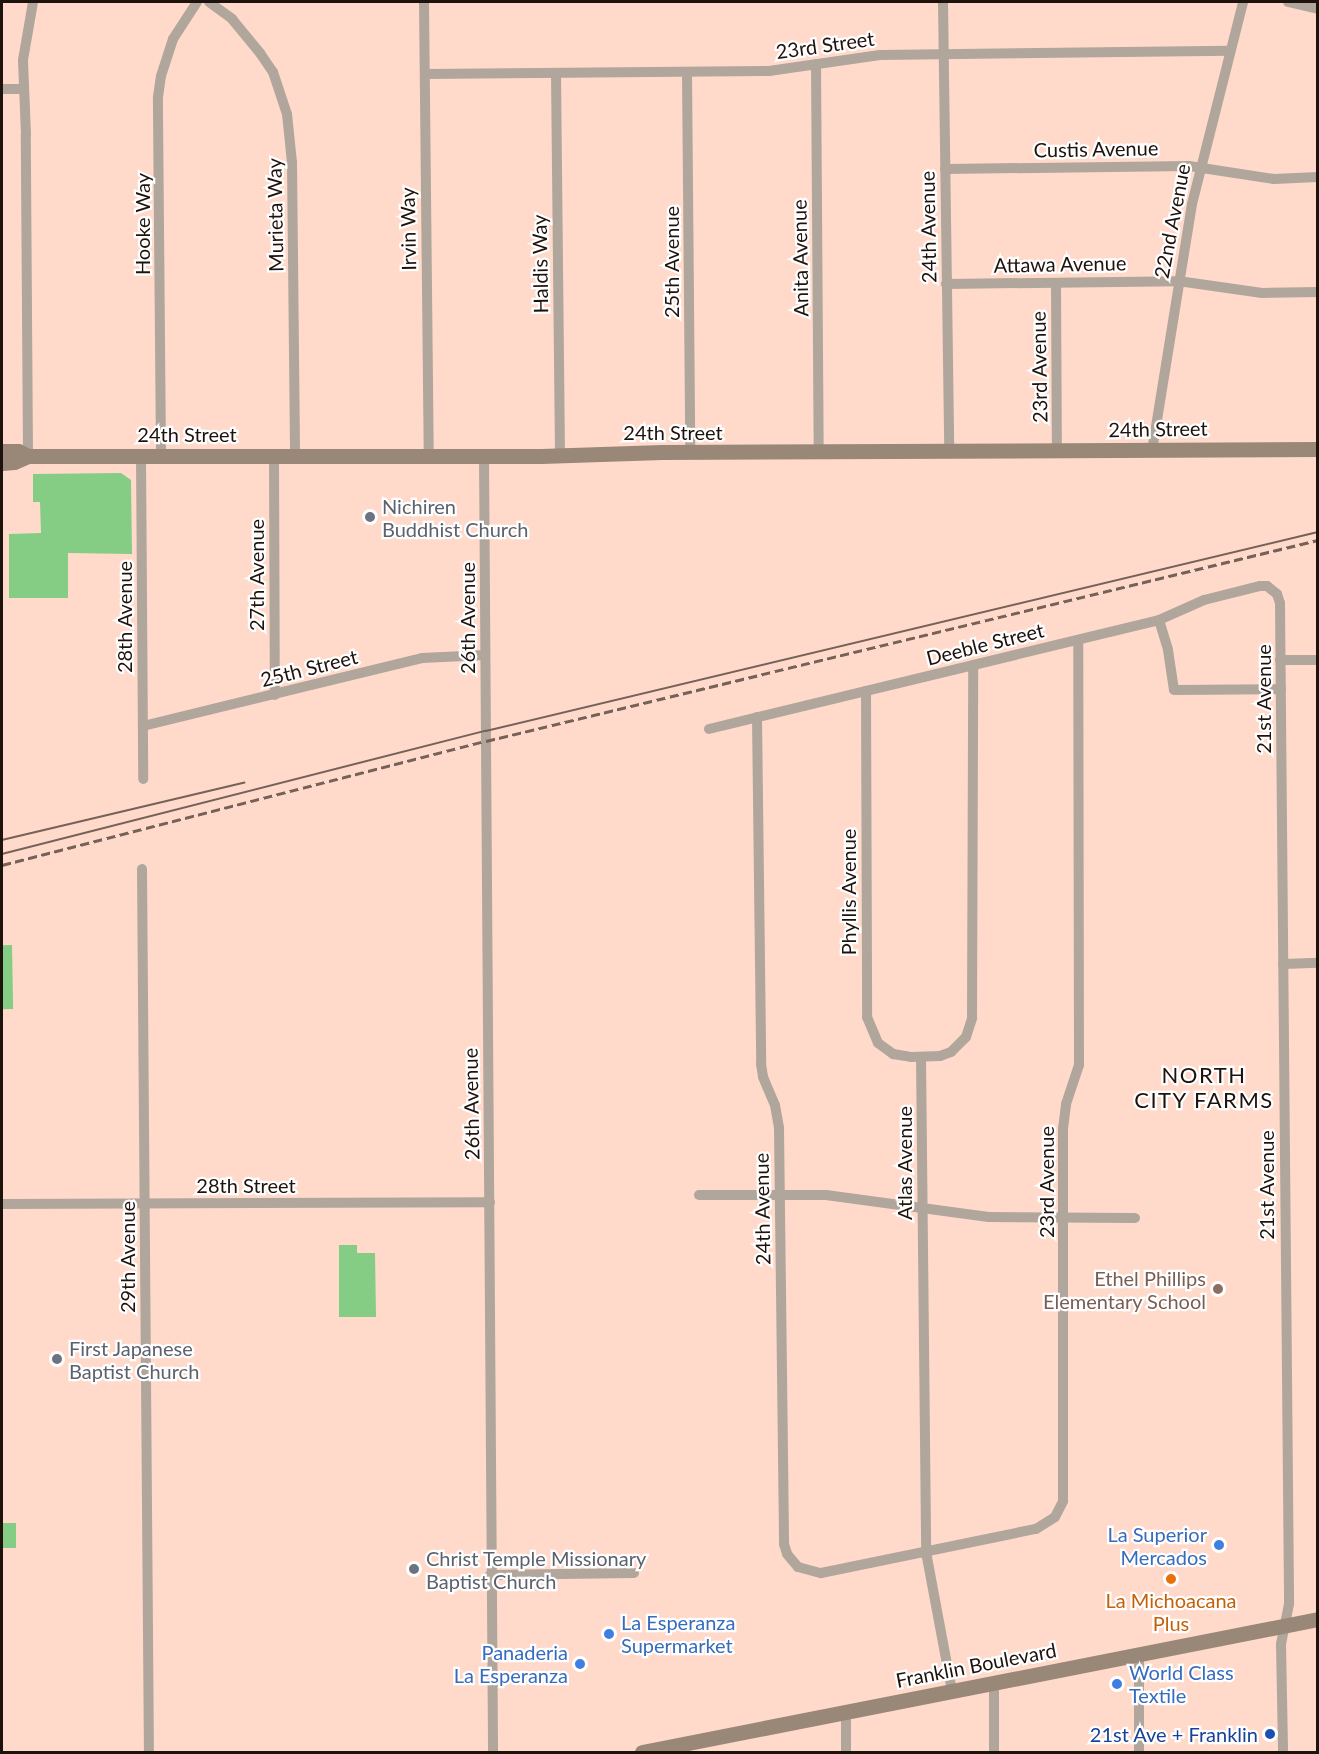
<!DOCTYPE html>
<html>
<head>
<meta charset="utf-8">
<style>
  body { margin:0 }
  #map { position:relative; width:1319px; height:1754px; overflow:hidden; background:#ffdacb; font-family:Lato,sans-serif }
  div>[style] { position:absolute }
  .green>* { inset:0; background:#85cc84; transform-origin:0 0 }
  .street>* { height:10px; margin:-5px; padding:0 5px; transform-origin:5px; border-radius:5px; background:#b1a69b }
  .secondary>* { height:15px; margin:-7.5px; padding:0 7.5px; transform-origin:7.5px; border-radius:7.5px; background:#987 }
  .tram>* { height:1.5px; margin:-0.75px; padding:0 0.75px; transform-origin:0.75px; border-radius:0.75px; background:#766158 }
  .rail>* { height:3px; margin-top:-1.5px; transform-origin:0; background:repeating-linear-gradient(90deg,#766158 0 9px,transparent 0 13.5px) }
  .dots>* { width:16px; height:16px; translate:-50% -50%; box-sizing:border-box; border:3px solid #fff; border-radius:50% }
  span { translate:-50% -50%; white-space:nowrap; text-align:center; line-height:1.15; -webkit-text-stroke:4.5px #fff; paint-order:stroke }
  .street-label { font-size:20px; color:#1e120d }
  .worship-label { font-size:20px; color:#5b616d }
  .left { translate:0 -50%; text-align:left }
  .education-label { font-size:20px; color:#785e54 }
  .right { translate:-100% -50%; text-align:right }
  .shop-label { font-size:20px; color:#366cbe }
  .food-label { font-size:20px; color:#c56008 }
  .transit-label { font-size:20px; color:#164399 }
  .quarter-label { font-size:22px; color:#1e120d; letter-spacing:1.5px }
  .frame { position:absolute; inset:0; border:3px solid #1e120d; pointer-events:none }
</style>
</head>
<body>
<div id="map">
  <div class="green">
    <div style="clip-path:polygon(121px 473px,131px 480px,132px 554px,68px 553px,68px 598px,9px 598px,9px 534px,41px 533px,40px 502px,33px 502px,33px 474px)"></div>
    <div style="left:12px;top:945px;width:64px;height:10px;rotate:89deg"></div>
    <div style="clip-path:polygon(339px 1245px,357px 1245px,357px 1253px,375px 1253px,376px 1317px,339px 1317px)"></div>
    <div style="left:2px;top:1523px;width:14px;height:25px"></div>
  </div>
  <div class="street">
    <div style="left:209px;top:2px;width:29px;rotate:36deg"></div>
    <div style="left:232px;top:19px;width:44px;rotate:50.5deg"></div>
    <div style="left:260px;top:53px;width:23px;rotate:56deg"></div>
    <div style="left:273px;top:72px;width:44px;rotate:71.6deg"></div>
    <div style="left:287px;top:114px;width:48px;rotate:84.1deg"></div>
    <div style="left:292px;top:162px;width:294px;rotate:89.4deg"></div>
    <div style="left:424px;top:2px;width:454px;rotate:89.4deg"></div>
    <div style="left:943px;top:2px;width:450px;rotate:89.2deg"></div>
    <div style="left:1288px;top:2px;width:31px;rotate:13deg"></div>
    <div style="left:816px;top:64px;width:388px;rotate:89.6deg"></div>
    <div style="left:687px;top:72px;width:380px;rotate:89.5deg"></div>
    <div style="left:556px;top:73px;width:382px;rotate:89.4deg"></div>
    <div style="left:425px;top:74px;width:344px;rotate:-0.5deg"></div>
    <div style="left:769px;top:71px;width:112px;rotate:-8.2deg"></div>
    <div style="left:880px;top:55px;width:350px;rotate:-0.7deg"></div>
    <div style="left:2px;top:89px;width:21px"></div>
    <div style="left:945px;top:169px;width:244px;rotate:-0.7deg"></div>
    <div style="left:1189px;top:166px;width:86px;rotate:8.7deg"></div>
    <div style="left:1274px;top:179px;width:44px;rotate:-2.6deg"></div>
    <div style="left:1056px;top:283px;width:168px;rotate:89.7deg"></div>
    <div style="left:946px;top:284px;width:232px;rotate:-0.7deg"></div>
    <div style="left:1178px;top:281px;width:85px;rotate:8.1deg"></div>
    <div style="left:1262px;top:293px;width:56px;rotate:-1deg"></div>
    <div style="left:1152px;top:451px;width:250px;rotate:-80.8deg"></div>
    <div style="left:1192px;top:204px;width:208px;rotate:-75.8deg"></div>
    <div style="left:161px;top:455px;width:358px;rotate:-90.5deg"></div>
    <div style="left:158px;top:97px;width:21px;rotate:-82deg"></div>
    <div style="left:161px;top:76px;width:39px;rotate:-72deg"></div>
    <div style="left:173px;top:39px;width:44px;rotate:-57deg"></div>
    <div style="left:274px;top:455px;width:240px;rotate:89.8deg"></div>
    <div style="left:484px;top:455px;width:1297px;rotate:89.6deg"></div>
    <div style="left:28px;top:456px;width:321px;rotate:-90.4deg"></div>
    <div style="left:26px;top:135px;width:75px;rotate:-92.3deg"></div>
    <div style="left:23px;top:60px;width:59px;rotate:-80.2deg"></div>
    <div style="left:141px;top:456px;width:323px;rotate:89.6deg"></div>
    <div style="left:1159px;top:620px;width:31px;rotate:73deg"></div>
    <div style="left:1168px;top:650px;width:40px;rotate:81.5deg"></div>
    <div style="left:1174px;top:690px;width:107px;rotate:-0.5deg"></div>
    <div style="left:1280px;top:660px;width:38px"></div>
    <div style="left:866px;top:691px;width:326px;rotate:89.8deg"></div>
    <div style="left:867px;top:1017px;width:28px;rotate:67deg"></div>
    <div style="left:878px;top:1043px;width:19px;rotate:36deg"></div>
    <div style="left:893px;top:1054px;width:18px;rotate:9deg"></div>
    <div style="left:911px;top:1057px;width:29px;rotate:-2deg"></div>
    <div style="left:940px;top:1056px;width:12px;rotate:-20deg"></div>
    <div style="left:951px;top:1052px;width:21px;rotate:-45deg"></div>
    <div style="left:966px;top:1037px;width:20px;rotate:-72deg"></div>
    <div style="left:972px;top:1018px;width:353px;rotate:-89.8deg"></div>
    <div style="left:757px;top:717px;width:347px;rotate:89.3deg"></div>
    <div style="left:761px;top:1064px;width:13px;rotate:81deg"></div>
    <div style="left:763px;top:1077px;width:30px;rotate:67deg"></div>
    <div style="left:775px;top:1105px;width:23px;rotate:80deg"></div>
    <div style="left:779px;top:1128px;width:416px;rotate:89.3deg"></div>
    <div style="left:784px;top:1544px;width:10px;rotate:73deg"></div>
    <div style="left:787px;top:1554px;width:17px;rotate:50deg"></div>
    <div style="left:798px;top:1567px;width:24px;rotate:15deg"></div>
    <div style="left:821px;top:1573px;width:219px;rotate:-11.6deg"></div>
    <div style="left:1036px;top:1529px;width:22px;rotate:-32deg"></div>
    <div style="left:1055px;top:1517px;width:18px;rotate:-63deg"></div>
    <div style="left:1063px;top:1501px;width:372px;rotate:-90deg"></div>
    <div style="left:1063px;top:1129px;width:25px;rotate:-83deg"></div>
    <div style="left:1066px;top:1104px;width:41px;rotate:-71.6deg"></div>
    <div style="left:1079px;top:1065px;width:425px;rotate:-90.1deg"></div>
    <div style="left:143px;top:726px;width:287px;rotate:-13.7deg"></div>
    <div style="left:422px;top:658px;width:63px;rotate:-2.7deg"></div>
    <div style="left:709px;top:729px;width:463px;rotate:-13.6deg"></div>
    <div style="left:1159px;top:620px;width:49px;rotate:-24deg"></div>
    <div style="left:1204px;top:600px;width:58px;rotate:-14deg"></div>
    <div style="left:1260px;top:586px;width:7px"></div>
    <div style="left:1267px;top:586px;width:13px;rotate:39deg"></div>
    <div style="left:1277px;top:594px;width:9px;rotate:72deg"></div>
    <div style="left:1280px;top:603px;width:1001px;rotate:89.48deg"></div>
    <div style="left:1289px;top:1604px;width:41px;rotate:101.3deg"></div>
    <div style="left:1281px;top:1644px;width:108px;rotate:88.9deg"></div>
    <div style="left:142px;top:869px;width:883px;rotate:89.55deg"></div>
    <div style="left:1283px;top:964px;width:35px;rotate:-2deg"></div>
    <div style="left:921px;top:1057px;width:495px;rotate:89.4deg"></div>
    <div style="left:926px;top:1552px;width:141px;rotate:79.4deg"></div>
    <div style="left:699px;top:1195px;width:127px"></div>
    <div style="left:826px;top:1195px;width:164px;rotate:7.7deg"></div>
    <div style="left:989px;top:1217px;width:146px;rotate:0.4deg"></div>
    <div style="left:2px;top:1204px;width:488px;rotate:-0.2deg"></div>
    <div style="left:490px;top:1575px;width:144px;rotate:-0.8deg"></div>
    <div style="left:846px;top:1752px;width:40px;rotate:-90deg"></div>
    <div style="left:994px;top:1752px;width:69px;rotate:-90deg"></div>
    <div style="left:1139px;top:1752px;width:98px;rotate:-90deg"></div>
  </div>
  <div class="secondary">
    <div style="left:2px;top:451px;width:16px"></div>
    <div style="left:18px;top:451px;width:11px;rotate:27deg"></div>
    <div style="left:2px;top:463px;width:12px;rotate:-5deg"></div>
    <div style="left:14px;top:462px;width:15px;rotate:-23deg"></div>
    <div style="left:28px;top:456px;width:513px"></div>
    <div style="left:541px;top:456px;width:121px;rotate:-1.9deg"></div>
    <div style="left:662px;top:452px;width:656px;rotate:-0.26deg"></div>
    <div style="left:642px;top:1752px;width:689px;rotate:-11.13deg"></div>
  </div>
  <div class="tram">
    <div style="left:2px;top:840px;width:249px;rotate:-13.3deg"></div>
    <div style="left:2px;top:854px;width:499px;rotate:-14.3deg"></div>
    <div style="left:486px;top:731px;width:855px;rotate:-13.45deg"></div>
  </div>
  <div class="rail">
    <div style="left:2px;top:865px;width:500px;rotate:-14.4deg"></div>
    <div style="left:486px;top:741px;width:856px;rotate:-13.58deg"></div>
  </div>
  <div class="dots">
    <div style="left:370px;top:517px;background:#6b7280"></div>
    <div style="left:1218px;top:1289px;background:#8d6e63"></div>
    <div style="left:57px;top:1359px;background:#6b7280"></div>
    <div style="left:1219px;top:1545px;background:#3f7fe0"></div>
    <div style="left:414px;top:1569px;background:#6b7280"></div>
    <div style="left:1171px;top:1579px;background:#e8710a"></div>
    <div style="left:609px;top:1634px;background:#3f7fe0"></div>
    <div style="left:580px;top:1664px;background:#3f7fe0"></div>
    <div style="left:1117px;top:1684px;background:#3f7fe0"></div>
    <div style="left:1270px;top:1734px;background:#1a4fb4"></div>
  </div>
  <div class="street-label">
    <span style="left:825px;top:45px;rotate:-8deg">23rd Street</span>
    <span style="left:1096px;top:149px;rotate:-1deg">Custis Avenue</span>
    <span style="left:275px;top:215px;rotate:-91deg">Murieta Way</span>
    <span style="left:1172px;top:221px;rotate:-79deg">22nd Avenue</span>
    <span style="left:142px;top:224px;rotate:-90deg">Hooke Way</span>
    <span style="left:928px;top:227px;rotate:-91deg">24th Avenue</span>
    <span style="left:408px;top:229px;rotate:-91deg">Irvin Way</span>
    <span style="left:800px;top:258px;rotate:-91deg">Anita Avenue</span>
    <span style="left:671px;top:262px;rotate:-90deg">25th Avenue</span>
    <span style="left:540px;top:264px;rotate:-91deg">Haldis Way</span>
    <span style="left:1060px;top:264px;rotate:-1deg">Attawa Avenue</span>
    <span style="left:1039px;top:367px;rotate:-91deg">23rd Avenue</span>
    <span style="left:1158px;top:429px;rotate:-1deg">24th Street</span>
    <span style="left:673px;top:432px">24th Street</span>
    <span style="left:187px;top:434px">24th Street</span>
    <span style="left:256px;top:575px;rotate:-90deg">27th Avenue</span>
    <span style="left:124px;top:617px;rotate:-90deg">28th Avenue</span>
    <span style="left:467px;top:618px;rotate:-90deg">26th Avenue</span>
    <span style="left:985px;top:644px;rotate:-14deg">Deeble Street</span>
    <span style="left:309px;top:668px;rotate:-14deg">25th Street</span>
    <span style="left:1263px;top:699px;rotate:-90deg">21st Avenue</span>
    <span style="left:848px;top:892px;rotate:-90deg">Phyllis Avenue</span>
    <span style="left:471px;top:1104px;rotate:-91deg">26th Avenue</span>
    <span style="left:904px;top:1163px;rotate:-90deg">Atlas Avenue</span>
    <span style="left:1046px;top:1182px;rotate:-90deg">23rd Avenue</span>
    <span style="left:246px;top:1185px">28th Street</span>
    <span style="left:1266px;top:1185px;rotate:-90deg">21st Avenue</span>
    <span style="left:762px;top:1209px;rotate:-91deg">24th Avenue</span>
    <span style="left:127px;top:1257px;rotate:-90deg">29th Avenue</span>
    <span style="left:976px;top:1665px;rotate:-11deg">Franklin Boulevard</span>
  </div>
  <div class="worship-label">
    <span class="left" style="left:382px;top:518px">Nichiren<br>Buddhist Church</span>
    <span class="left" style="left:69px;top:1360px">First Japanese<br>Baptist Church</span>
    <span class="left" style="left:426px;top:1570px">Christ Temple Missionary<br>Baptist Church</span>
  </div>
  <div class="education-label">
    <span class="right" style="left:1206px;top:1290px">Ethel Phillips<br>Elementary School</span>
  </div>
  <div class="shop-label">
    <span class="right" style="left:1207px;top:1546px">La Superior<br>Mercados</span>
    <span class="left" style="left:621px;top:1634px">La Esperanza<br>Supermarket</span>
    <span class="right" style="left:568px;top:1664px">Panaderia<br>La Esperanza</span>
    <span class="left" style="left:1129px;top:1684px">World Class<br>Textile</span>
  </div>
  <div class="food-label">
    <span style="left:1171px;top:1612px">La Michoacana<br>Plus</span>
  </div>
  <div class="transit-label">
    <span class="right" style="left:1258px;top:1734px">21st Ave + Franklin</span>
  </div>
  <div class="quarter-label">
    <span style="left:1204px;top:1087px">NORTH<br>CITY FARMS</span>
  </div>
  <div class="frame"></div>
</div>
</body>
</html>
